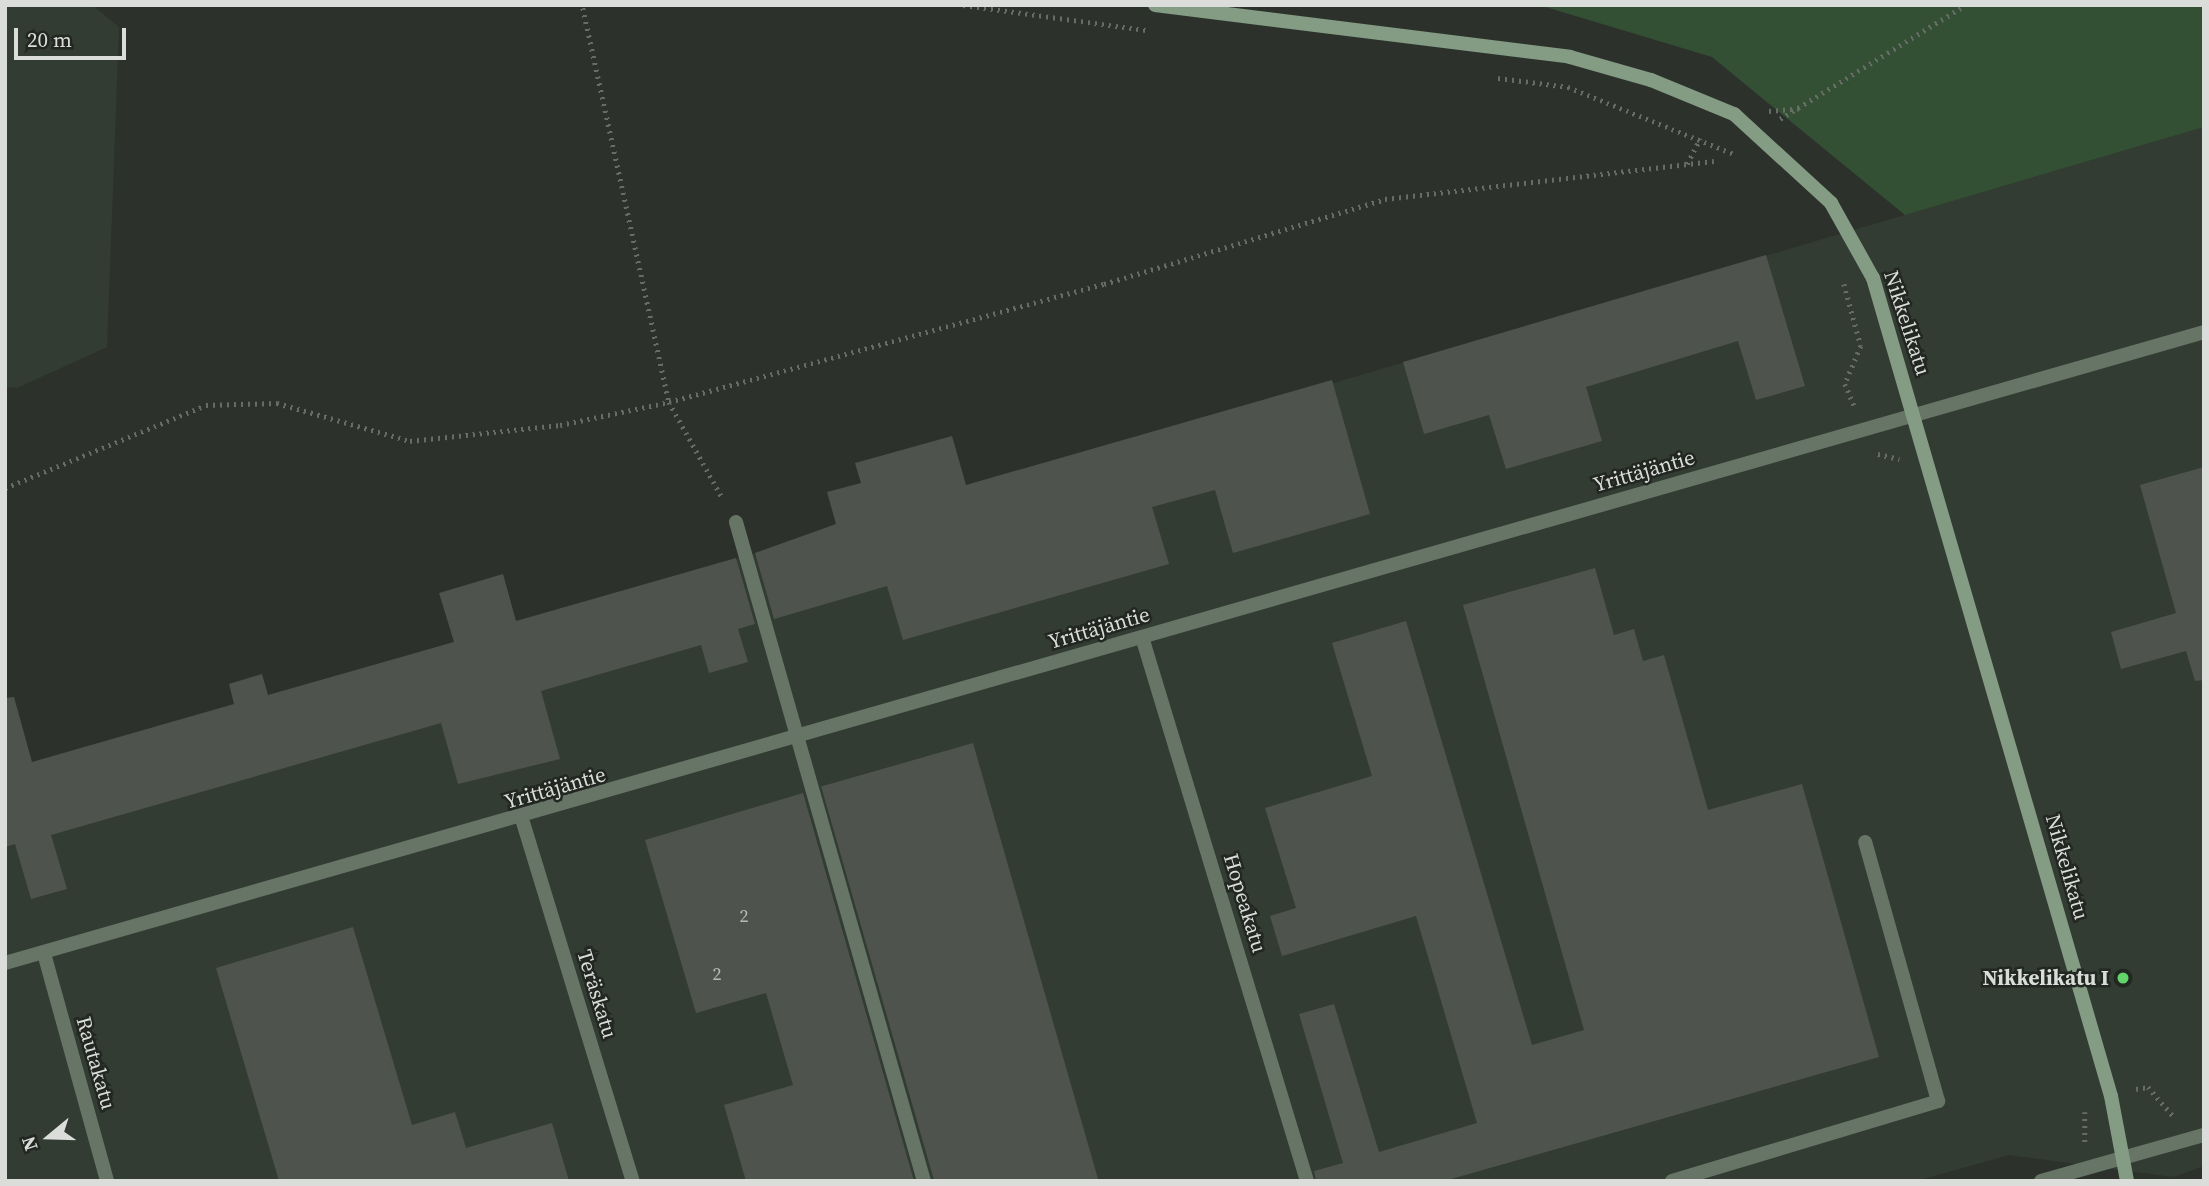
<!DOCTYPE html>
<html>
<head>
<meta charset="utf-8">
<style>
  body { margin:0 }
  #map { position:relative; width:2209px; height:1186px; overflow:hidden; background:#2c312c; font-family:"Source Serif 4",serif }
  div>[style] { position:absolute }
  .built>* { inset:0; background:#333c33 }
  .green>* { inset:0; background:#345034 }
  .building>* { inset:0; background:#4e534e; transform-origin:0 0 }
  .path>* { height:4.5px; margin-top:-2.25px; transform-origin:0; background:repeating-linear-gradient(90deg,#676c67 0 2px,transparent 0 7px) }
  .lane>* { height:14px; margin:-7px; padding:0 7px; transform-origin:7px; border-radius:7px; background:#667565 }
  .street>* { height:14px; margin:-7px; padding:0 7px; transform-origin:7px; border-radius:7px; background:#667565 }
  .secondary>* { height:14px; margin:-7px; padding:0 7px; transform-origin:7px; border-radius:7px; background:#839c83 }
  .dots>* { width:19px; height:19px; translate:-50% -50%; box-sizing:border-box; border:4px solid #222722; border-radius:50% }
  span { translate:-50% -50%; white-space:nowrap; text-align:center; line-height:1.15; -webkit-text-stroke:5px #222722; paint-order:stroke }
  .number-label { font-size:18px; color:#b7bab7 }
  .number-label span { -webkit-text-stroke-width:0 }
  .street-label { font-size:21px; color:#daddda }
  .poi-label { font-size:21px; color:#daddda; font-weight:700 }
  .right { translate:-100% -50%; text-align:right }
  .frame { position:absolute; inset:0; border:7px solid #daddda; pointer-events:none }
  .north { position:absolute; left:14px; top:1102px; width:70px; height:70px; -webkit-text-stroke:5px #222722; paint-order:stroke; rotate:251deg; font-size:19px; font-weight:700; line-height:28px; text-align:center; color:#daddda }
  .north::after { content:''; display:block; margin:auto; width:24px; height:32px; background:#daddda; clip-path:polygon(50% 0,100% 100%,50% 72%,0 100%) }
  .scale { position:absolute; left:14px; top:28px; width:112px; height:32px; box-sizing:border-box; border:4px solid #daddda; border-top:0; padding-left:9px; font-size:21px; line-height:24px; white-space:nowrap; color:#daddda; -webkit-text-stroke:5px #222722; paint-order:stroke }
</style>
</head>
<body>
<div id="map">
  <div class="built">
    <div style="clip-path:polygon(5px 5px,92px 5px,119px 27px,107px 347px,17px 388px,5px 387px)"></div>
    <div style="clip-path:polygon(2204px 127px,2204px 1166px,2173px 1177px,2009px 1155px,1916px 1181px,5px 1181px,5px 774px)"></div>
  </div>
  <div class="green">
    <div style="clip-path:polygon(1539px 5px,2204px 5px,2204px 127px,1905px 215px,1712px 57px)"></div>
  </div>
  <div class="building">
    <div style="clip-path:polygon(1766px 255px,1805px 386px,1756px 400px,1738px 341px,1586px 387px,1602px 441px,1506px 469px,1489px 415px,1424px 434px,1403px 362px)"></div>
    <div style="clip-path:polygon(1332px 380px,1370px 514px,1233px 553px,1215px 490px,1152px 507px,1169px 564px,903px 640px,887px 586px,774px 619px,755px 553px,836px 524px,827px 492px,861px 483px,855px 463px,952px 436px,966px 485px)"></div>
    <div style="clip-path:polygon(2204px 467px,2204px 680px,2195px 681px,2186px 651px,2121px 669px,2111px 632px,2176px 613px,2140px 485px)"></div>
    <div style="clip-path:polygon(736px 558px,755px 624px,738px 629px,748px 662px,709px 673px,701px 645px,541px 691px,560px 759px,458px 784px,441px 723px,51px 835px,67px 889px,31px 899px,15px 844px,5px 847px,5px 698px,14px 697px,32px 762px,234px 704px,229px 684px,262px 674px,268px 695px,454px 642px,439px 593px,503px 574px,516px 621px)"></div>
    <div style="clip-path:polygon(1595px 568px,1614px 635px,1634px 629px,1643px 661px,1664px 655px,1708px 810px,1802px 784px,1879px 1057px,1444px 1181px,1316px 1181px,1314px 1171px,1343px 1163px,1299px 1014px,1334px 1004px,1379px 1152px,1477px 1123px,1416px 916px,1282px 956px,1270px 916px,1296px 908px,1265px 808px,1372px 776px,1332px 643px,1406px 621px,1532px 1045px,1584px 1030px,1463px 605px)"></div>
    <div style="left:973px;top:743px;width:457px;height:158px;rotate:74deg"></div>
    <div style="clip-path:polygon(803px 793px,914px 1181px,746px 1181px,724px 1105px,793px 1085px,766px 993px,696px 1013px,645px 840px)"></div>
    <div style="clip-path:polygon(353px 927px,412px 1125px,455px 1112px,466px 1148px,552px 1123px,569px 1181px,279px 1181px,216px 968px)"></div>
  </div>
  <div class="path">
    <div style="left:421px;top:5px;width:191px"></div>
    <div style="left:963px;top:5px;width:185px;rotate:7.8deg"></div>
    <div style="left:583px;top:8px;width:403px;rotate:77.7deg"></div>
    <div style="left:669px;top:402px;width:111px;rotate:60.9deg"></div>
    <div style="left:1498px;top:78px;width:71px;rotate:7.3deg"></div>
    <div style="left:1568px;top:87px;width:179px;rotate:22deg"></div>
    <div style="left:1769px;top:111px;width:33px;rotate:-5deg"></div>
    <div style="left:1780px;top:119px;width:217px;rotate:-31.6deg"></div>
    <div style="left:1687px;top:164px;width:29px;rotate:-63deg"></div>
    <div style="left:1844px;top:284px;width:64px;rotate:74.7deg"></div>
    <div style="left:1861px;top:346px;width:41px;rotate:112.8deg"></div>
    <div style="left:1845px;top:384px;width:23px;rotate:67deg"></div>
    <div style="left:1878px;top:454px;width:22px;rotate:13deg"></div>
    <div style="left:5px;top:488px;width:217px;rotate:-22.4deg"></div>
    <div style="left:206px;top:405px;width:71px;rotate:-1.6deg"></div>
    <div style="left:277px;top:403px;width:138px;rotate:15.9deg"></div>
    <div style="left:410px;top:441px;width:151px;rotate:-6.1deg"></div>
    <div style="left:560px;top:425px;width:111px;rotate:-11.9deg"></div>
    <div style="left:669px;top:402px;width:451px;rotate:-15.2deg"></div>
    <div style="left:1104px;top:284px;width:294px;rotate:-16.8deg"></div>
    <div style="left:1385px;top:199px;width:331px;rotate:-6.6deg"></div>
    <div style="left:2136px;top:1089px;width:12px;rotate:-9deg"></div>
    <div style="left:2148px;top:1087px;width:38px;rotate:49deg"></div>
    <div style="left:2085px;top:1112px;width:30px;rotate:90deg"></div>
  </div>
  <div class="lane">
    <div style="left:736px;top:522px;width:685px;rotate:74.08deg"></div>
    <div style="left:1142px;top:637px;width:568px;rotate:73.13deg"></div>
    <div style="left:522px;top:819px;width:379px;rotate:73deg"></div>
    <div style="left:45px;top:957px;width:232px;rotate:74.5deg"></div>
    <div style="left:1672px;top:1181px;width:278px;rotate:-16.7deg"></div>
    <div style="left:1938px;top:1101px;width:269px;rotate:-105.7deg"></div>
  </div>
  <div class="street">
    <div style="left:5px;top:963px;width:2288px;rotate:-16.01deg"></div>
    <div style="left:2041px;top:1181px;width:169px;rotate:-15.8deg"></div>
  </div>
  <div class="secondary">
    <div style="left:1155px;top:5px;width:418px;rotate:7.1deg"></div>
    <div style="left:1570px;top:57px;width:84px;rotate:15.9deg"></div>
    <div style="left:1651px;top:80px;width:90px;rotate:22.3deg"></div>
    <div style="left:1734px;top:114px;width:132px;rotate:42.5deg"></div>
    <div style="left:1831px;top:203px;width:86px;rotate:60.8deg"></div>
    <div style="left:1873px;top:278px;width:852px;rotate:73.78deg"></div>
    <div style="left:2111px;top:1096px;width:86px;rotate:79.3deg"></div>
  </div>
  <div class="dots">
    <div style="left:2123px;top:978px;background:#62d469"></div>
  </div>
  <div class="number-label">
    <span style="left:744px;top:916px">2</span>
    <span style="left:717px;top:974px">2</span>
  </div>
  <div class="street-label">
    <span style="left:1907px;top:323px;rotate:72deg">Nikkelikatu</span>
    <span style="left:1644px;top:471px;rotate:-16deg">Yrittäjäntie</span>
    <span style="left:1099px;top:628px;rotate:-16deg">Yrittäjäntie</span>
    <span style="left:555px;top:788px;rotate:-16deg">Yrittäjäntie</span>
    <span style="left:2067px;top:867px;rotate:74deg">Nikkelikatu</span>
    <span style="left:1245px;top:903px;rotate:73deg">Hopeakatu</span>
    <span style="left:597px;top:994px;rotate:73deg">Teräskatu</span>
    <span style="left:96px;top:1063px;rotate:74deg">Rautakatu</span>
  </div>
  <div class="poi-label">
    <span class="right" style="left:2109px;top:978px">Nikkelikatu I</span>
  </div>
  <div class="frame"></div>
  <div class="north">N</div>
  <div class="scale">20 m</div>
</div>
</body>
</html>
